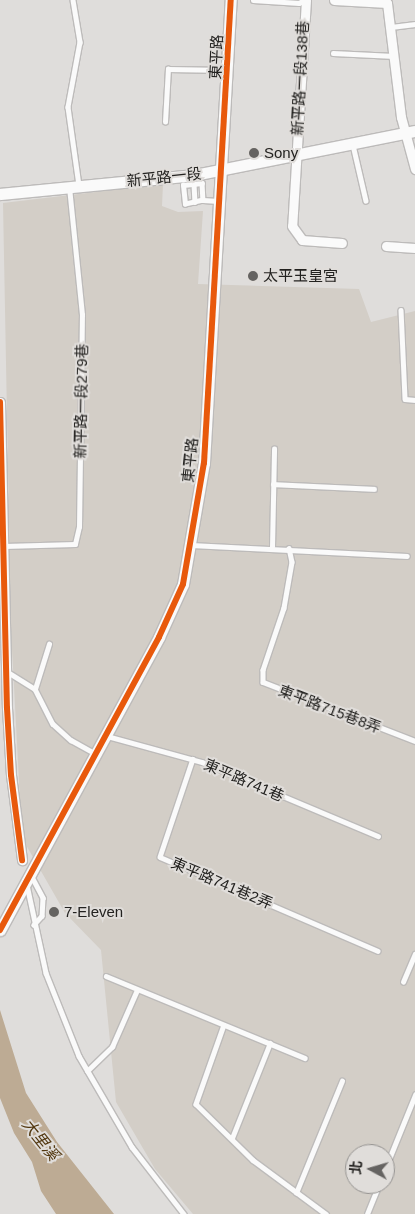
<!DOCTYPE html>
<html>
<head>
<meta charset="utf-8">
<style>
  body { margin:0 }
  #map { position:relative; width:415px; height:1214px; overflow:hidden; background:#dfdddb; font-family:Arial,"Noto Sans TC",sans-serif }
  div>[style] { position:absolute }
  .built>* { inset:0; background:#d3cec7 }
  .water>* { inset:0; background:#bdab94 }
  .roads { filter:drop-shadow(1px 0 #bdbbba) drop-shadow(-1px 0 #bdbbba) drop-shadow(0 1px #bdbbba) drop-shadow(0 -1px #bdbbba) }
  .service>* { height:4.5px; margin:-2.25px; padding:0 2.25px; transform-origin:2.25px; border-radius:2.25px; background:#fafafa }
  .minor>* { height:9px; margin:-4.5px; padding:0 4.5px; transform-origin:4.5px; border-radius:4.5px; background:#fafafa }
  .tertiary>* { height:11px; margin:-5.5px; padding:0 5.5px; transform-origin:5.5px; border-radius:5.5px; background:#fafafa }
  .cycleway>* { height:6px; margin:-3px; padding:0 3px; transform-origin:3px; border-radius:3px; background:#e8590c }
  .dots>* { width:14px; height:14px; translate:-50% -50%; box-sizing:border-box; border:2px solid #e0ddda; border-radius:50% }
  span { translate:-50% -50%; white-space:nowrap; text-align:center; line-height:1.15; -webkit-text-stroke:4px #e0ddda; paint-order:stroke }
  .street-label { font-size:15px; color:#232220 }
  .poi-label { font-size:15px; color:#232220 }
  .left { translate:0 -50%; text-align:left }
  .water-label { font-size:16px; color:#52370f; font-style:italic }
  .north { position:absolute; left:345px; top:1144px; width:50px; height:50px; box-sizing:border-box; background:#e0ddda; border:1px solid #949290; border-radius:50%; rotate:276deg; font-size:14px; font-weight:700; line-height:20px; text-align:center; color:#232220 }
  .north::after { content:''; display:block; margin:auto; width:18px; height:22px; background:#656361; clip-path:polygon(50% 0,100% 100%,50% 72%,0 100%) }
</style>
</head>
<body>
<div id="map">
  <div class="built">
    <div style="clip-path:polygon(evenodd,163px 184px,162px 206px,178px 212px,203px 211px,198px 284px,359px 289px,371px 322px,415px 311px,415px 1214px,193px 1214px,155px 1169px,116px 1102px,101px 950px,65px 913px,22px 838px,11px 630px,3px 203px,163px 184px,355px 1154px,385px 1154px,385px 1184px,355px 1184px,355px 1154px)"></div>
  </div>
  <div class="water">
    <div style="clip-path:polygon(0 1010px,26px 1093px,57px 1142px,114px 1214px,56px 1214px,41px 1191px,32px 1162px,14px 1133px,0 1098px)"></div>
  </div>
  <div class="roads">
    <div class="service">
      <div style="left:73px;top:0;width:43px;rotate:80.5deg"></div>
      <div style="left:80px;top:42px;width:66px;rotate:100.5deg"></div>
      <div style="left:68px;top:107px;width:79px;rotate:82deg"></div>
      <div style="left:253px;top:0;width:46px;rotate:3.7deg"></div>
      <div style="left:299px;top:3px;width:6px;rotate:-31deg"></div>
      <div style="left:391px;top:27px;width:24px;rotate:-7deg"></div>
      <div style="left:333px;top:53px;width:61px;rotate:2.8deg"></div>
      <div style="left:165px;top:122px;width:53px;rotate:-86.8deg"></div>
      <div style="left:168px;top:69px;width:58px;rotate:1deg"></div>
      <div style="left:353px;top:145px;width:57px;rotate:76.9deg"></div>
      <div style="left:194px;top:184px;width:18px;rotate:87deg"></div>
      <div style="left:203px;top:200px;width:18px;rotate:167deg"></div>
      <div style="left:185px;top:204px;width:19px;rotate:-96deg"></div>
      <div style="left:183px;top:185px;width:19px;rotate:-6deg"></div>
      <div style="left:202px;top:183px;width:17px;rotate:87deg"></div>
      <div style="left:203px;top:200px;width:15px;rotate:4deg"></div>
      <div style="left:401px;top:310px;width:89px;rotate:87.4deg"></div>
      <div style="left:405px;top:399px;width:10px;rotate:6deg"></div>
      <div style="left:273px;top:484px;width:101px;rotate:2.8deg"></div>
      <div style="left:191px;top:545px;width:216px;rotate:2.9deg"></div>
      <div style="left:4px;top:546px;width:71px;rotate:-1.6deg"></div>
      <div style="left:75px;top:544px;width:17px;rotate:-77deg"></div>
      <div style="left:79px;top:527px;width:212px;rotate:-89.2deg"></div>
      <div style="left:82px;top:315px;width:128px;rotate:-95.8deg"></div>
      <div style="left:272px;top:547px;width:98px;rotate:-88.8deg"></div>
      <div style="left:289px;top:548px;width:14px;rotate:78deg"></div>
      <div style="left:292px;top:562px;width:47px;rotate:99.9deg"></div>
      <div style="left:284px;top:608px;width:65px;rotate:108.7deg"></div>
      <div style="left:263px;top:670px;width:12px;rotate:90deg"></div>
      <div style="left:263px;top:682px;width:163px;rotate:21.2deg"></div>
      <div style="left:6px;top:671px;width:34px;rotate:32deg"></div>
      <div style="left:35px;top:689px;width:39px;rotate:63deg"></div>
      <div style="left:53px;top:724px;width:24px;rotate:42deg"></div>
      <div style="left:71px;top:740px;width:26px;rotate:29deg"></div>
      <div style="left:35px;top:689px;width:47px;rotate:-72.7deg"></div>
      <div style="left:107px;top:736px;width:98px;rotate:15.3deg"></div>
      <div style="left:202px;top:762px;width:191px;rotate:22.8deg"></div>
      <div style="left:193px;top:759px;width:103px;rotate:108.6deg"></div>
      <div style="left:160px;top:857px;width:237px;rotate:23.3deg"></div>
      <div style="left:31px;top:875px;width:26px;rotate:62deg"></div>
      <div style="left:43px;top:898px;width:18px;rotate:93deg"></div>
      <div style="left:42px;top:916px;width:12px;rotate:132deg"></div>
      <div style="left:27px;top:885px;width:90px;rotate:77.8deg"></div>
      <div style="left:46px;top:973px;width:89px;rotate:68.3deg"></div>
      <div style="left:79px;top:1056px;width:105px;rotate:59.8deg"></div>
      <div style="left:132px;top:1147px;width:85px;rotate:52.2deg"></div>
      <div style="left:106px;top:976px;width:215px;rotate:22.4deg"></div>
      <div style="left:403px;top:982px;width:30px;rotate:-67deg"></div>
      <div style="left:224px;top:1025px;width:84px;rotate:109.5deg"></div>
      <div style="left:196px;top:1104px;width:80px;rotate:44.5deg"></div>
      <div style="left:253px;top:1160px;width:91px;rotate:36.5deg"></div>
      <div style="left:87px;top:1071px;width:35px;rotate:-44deg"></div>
      <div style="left:112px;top:1047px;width:62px;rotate:-66.3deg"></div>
      <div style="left:232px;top:1138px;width:102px;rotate:-68.2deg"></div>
      <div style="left:385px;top:1169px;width:80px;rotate:-67.9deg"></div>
      <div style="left:296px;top:1193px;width:121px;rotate:-67.7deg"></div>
      <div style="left:367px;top:1214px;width:32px;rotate:-68deg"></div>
    </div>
    <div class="minor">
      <div style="left:306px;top:0;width:226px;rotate:93.5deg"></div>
      <div style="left:292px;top:226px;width:17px;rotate:54deg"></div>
      <div style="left:302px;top:240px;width:40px;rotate:4.3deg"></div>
      <div style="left:334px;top:0;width:53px;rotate:3.2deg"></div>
      <div style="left:387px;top:3px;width:115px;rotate:83deg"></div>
      <div style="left:401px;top:117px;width:54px;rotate:74.9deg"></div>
      <div style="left:386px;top:246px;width:29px;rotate:4deg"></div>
      <div style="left:0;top:402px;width:306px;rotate:88.7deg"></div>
      <div style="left:7px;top:708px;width:67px;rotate:86.6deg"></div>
      <div style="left:11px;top:775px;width:86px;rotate:82.6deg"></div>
    </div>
    <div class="tertiary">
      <div style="left:0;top:194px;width:195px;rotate:-5.6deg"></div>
      <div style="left:194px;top:175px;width:225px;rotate:-11.3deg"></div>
      <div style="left:0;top:930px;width:333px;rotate:-61.5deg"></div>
      <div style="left:159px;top:637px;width:58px;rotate:-65.6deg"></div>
      <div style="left:183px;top:584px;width:123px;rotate:-80.2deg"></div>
      <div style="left:204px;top:463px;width:464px;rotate:-86.7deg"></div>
    </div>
  </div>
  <div class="cycleway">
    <div style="left:0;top:402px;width:306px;rotate:88.7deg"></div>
    <div style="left:7px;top:708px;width:67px;rotate:86.6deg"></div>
    <div style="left:11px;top:775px;width:86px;rotate:82.6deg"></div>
    <div style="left:0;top:930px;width:333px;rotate:-61.5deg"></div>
    <div style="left:159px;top:637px;width:58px;rotate:-65.6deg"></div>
    <div style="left:183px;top:584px;width:123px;rotate:-80.2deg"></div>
    <div style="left:204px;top:463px;width:464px;rotate:-86.7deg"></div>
  </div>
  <div class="dots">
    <div style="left:254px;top:153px;background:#656361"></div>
    <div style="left:253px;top:276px;background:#656361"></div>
    <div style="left:54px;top:912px;background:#656361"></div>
  </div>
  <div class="street-label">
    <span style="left:216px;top:57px;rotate:-87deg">東平路</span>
    <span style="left:300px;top:78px;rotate:-87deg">新平路一段138巷</span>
    <span style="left:164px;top:177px;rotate:-6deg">新平路一段</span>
    <span style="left:81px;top:401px;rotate:-89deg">新平路一段279巷</span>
    <span style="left:190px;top:460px;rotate:-84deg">東平路</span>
    <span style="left:330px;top:709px;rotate:21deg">東平路715巷8弄</span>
    <span style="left:244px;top:780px;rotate:23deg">東平路741巷</span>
    <span style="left:222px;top:883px;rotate:23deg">東平路741巷2弄</span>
  </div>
  <div class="poi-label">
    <span class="left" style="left:264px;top:153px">Sony</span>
    <span class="left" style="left:263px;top:276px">太平玉皇宮</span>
    <span class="left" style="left:64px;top:912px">7-Eleven</span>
  </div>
  <div class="water-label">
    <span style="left:40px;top:1140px;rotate:51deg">大里溪</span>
  </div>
  <div class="north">北</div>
</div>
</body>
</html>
